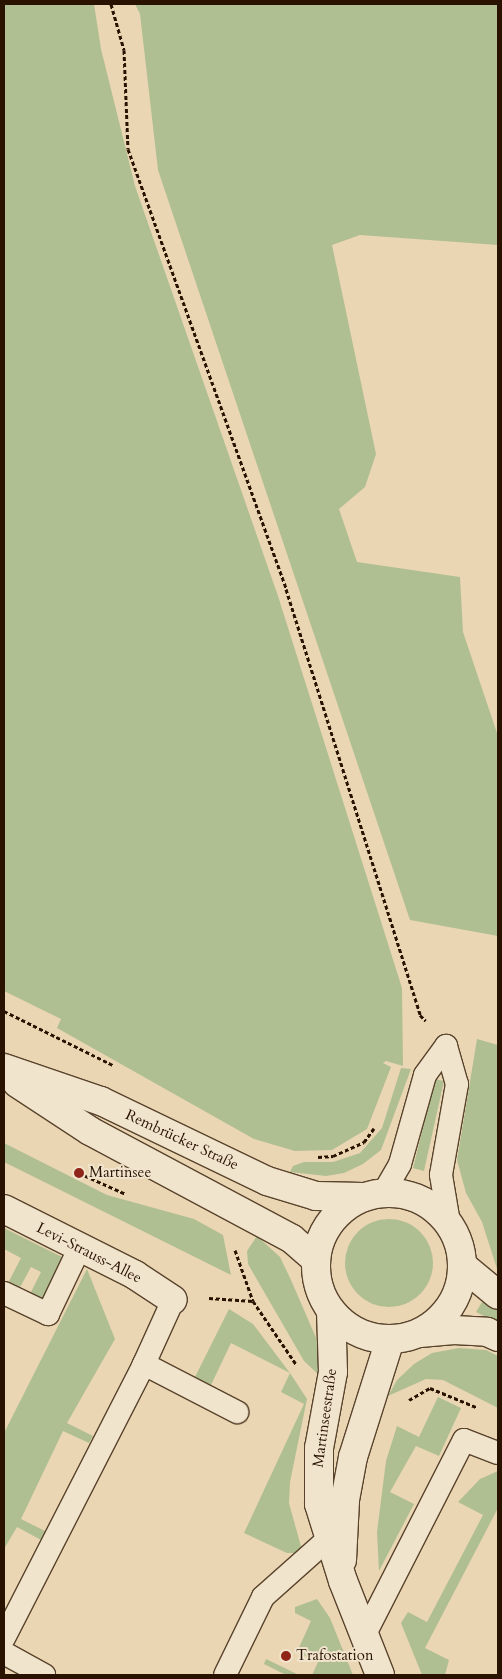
<!DOCTYPE html>
<html>
<head>
<meta charset="utf-8">
<style>
  body { margin:0 }
  #map { position:relative; width:502px; height:1679px; overflow:hidden; background:#ead6b2; font-family:Cardo,serif }
  div>[style] { position:absolute }
  .green>* { inset:0; background:#b0bf91 }
  .round { border-radius:50% }
  .path>* { height:3px; margin-top:-1.5px; transform-origin:0; background:repeating-linear-gradient(90deg,#291200 0 4px,transparent 0 6.5px) }
  .roads { filter:drop-shadow(1px 0 #59432c) drop-shadow(-1px 0 #59432c) drop-shadow(0 1px #59432c) drop-shadow(0 -1px #59432c) }
  .lane>* { height:22px; margin:-11px; padding:0 11px; transform-origin:11px; border-radius:11px; background:#f1e4cd }
  .street>* { height:28px; margin:-14px; padding:0 14px; transform-origin:14px; border-radius:14px; background:#f1e4cd }
  .secondary>* { height:28px; margin:-14px; padding:0 14px; transform-origin:14px; border-radius:14px; background:#f1e4cd }
  .secondary>.ring { margin:-14px; padding:0; box-sizing:content-box; background:none; border:28px solid #f1e4cd; border-radius:50% }
  .dots>* { width:14px; height:14px; translate:-50% -50%; box-sizing:border-box; border:2px solid #f1e4cd; border-radius:50% }
  span { translate:-50% -50%; white-space:nowrap; text-align:center; line-height:1.15; -webkit-text-stroke:4px #f1e4cd; paint-order:stroke }
  .street-label { font-size:15px; color:#291200 }
  .poi-label { font-size:15px; color:#291200 }
  .left { translate:0 -50%; text-align:left }
  .frame { position:absolute; inset:0; border:5px solid #291200; pointer-events:none }
</style>
</head>
<body>
<div id="map">
  <div class="green">
    <div style="clip-path:polygon(4px 4px,94px 4px,101px 49px,135px 186px,278px 596px,402px 988px,403px 1066px,386px 1061px,383px 1063px,391px 1067px,367px 1129px,332px 1150px,295px 1151px,254px 1139px,57px 1028px,61px 1019px,4px 991px)"></div>
    <div style="clip-path:polygon(135px 4px,498px 4px,498px 245px,360px 235px,332px 245px,376px 454px,365px 487px,339px 509px,357px 562px,460px 577px,463px 632px,498px 736px,498px 936px,410px 920px,158px 170px,140px 14px)"></div>
    <div style="clip-path:polygon(477px 1039px,498px 1045px,498px 1272px,482px 1222px,466px 1193px,457px 1160px)"></div>
    <div style="clip-path:polygon(401px 1068px,411px 1069px,381px 1150px,363px 1164px,344px 1173px,326px 1176px,290px 1172px,293px 1166px,304px 1162px,333px 1162px,360px 1153px,382px 1128px)"></div>
    <div style="clip-path:polygon(435px 1079px,444px 1081px,424px 1171px,413px 1168px)"></div>
    <div style="clip-path:polygon(4px 1143px,107px 1195px,194px 1219px,223px 1235px,231px 1275px,4px 1162px)"></div>
    <div class="round" style="left:345px;top:1219px;width:88px;height:88px"></div>
    <div style="clip-path:polygon(4px 1228px,68px 1260px,43px 1311px,26px 1302px,41px 1272px,31px 1267px,17px 1293px,6px 1287px,21px 1258px,4px 1249px)"></div>
    <div style="clip-path:polygon(257px 1236px,280px 1257px,291px 1280px,317px 1340px,323px 1361px,321px 1377px,304px 1361px,248px 1264px,247px 1251px)"></div>
    <div style="clip-path:polygon(87px 1269px,115px 1339px,67px 1423px,93px 1436px,89px 1443px,63px 1431px,21px 1519px,47px 1532px,43px 1541px,17px 1527px,4px 1549px,4px 1433px)"></div>
    <div style="clip-path:polygon(482px 1302px,498px 1310px,498px 1323px,476px 1312px)"></div>
    <div style="clip-path:polygon(229px 1309px,253px 1324px,290px 1373px,307px 1399px,290px 1482px,289px 1503px,302px 1550px,298px 1553px,287px 1553px,244px 1533px,304px 1404px,281px 1392px,290px 1373px,231px 1343px,211px 1385px,195px 1377px)"></div>
    <div style="clip-path:polygon(459px 1348px,486px 1350px,498px 1356px,498px 1408px,443px 1380px,426px 1379px,388px 1396px,397px 1380px,414px 1364px,432px 1353px)"></div>
    <div style="clip-path:polygon(438px 1397px,461px 1408px,439px 1456px,416px 1446px,390px 1492px,414px 1504px,379px 1571px,377px 1532px,386px 1461px,397px 1426px,419px 1437px)"></div>
    <div style="clip-path:polygon(498px 1471px,498px 1508px,425px 1648px,449px 1660px,445px 1675px,422px 1675px,401px 1623px,408px 1612px,427px 1622px,483px 1515px,458px 1502px,480px 1479px)"></div>
    <div style="clip-path:polygon(317px 1599px,330px 1618px,353px 1675px,312px 1675px,318px 1662px,297px 1652px,311px 1621px,295px 1613px,295px 1607px)"></div>
    <div style="clip-path:polygon(266px 1659px,299px 1675px,286px 1675px,264px 1664px)"></div>
  </div>
  <div class="path">
    <div style="left:111px;top:4px;width:48px;rotate:74.2deg"></div>
    <div style="left:124px;top:50px;width:99px;rotate:87.7deg"></div>
    <div style="left:128px;top:149px;width:468px;rotate:70.2deg"></div>
    <div style="left:286px;top:589px;width:447px;rotate:72.5deg"></div>
    <div style="left:420px;top:1015px;width:8px;rotate:45deg"></div>
    <div style="left:4px;top:1011px;width:122px;rotate:26.4deg"></div>
    <div style="left:318px;top:1157px;width:15px;rotate:-4deg"></div>
    <div style="left:333px;top:1156px;width:34px;rotate:-24deg"></div>
    <div style="left:364px;top:1142px;width:17px;rotate:-54deg"></div>
    <div style="left:79px;top:1173px;width:51px;rotate:24.1deg"></div>
    <div style="left:235px;top:1250px;width:54px;rotate:70.6deg"></div>
    <div style="left:209px;top:1298px;width:44px;rotate:3.9deg"></div>
    <div style="left:253px;top:1301px;width:76px;rotate:55.7deg"></div>
    <div style="left:409px;top:1400px;width:24px;rotate:-30deg"></div>
    <div style="left:430px;top:1388px;width:50px;rotate:22.4deg"></div>
  </div>
  <div class="roads">
    <div class="lane">
      <div style="left:446px;top:1046px;width:40px;rotate:74deg"></div>
      <div style="left:457px;top:1084px;width:92px;rotate:100deg"></div>
      <div style="left:441px;top:1175px;width:49px;rotate:80.5deg"></div>
      <div style="left:384px;top:1192px;width:32px;rotate:-60deg"></div>
      <div style="left:400px;top:1164px;width:92px;rotate:-74.3deg"></div>
      <div style="left:425px;top:1075px;width:36px;rotate:-54deg"></div>
      <div style="left:4px;top:1293px;width:49px;rotate:25.5deg"></div>
      <div style="left:48px;top:1314px;width:74px;rotate:-64.5deg"></div>
      <div style="left:144px;top:1364px;width:70px;rotate:-65.6deg"></div>
      <div style="left:364px;top:1636px;width:220px;rotate:-63deg"></div>
      <div style="left:464px;top:1440px;width:36px;rotate:21deg"></div>
      <div style="left:4px;top:1638px;width:308px;rotate:-62.9deg"></div>
      <div style="left:144px;top:1364px;width:105px;rotate:27.3deg"></div>
      <div style="left:4px;top:1653px;width:46px;rotate:28.8deg"></div>
      <div style="left:225px;top:1675px;width:87px;rotate:-64deg"></div>
      <div style="left:263px;top:1597px;width:87px;rotate:-41.7deg"></div>
    </div>
    <div class="street">
      <div style="left:4px;top:1209px;width:147px;rotate:26.7deg"></div>
      <div style="left:135px;top:1275px;width:45px;rotate:33.3deg"></div>
      <div style="left:331px;top:1311px;width:61px;rotate:88.1deg"></div>
      <div style="left:333px;top:1372px;width:77px;rotate:100.4deg"></div>
      <div style="left:319px;top:1448px;width:56px;rotate:90deg"></div>
      <div style="left:319px;top:1504px;width:81px;rotate:72.7deg"></div>
      <div style="left:343px;top:1581px;width:101px;rotate:68.5deg"></div>
      <div style="left:342px;top:1560px;width:60px;rotate:-87.1deg"></div>
      <div style="left:345px;top:1500px;width:44px;rotate:-79.5deg"></div>
      <div style="left:353px;top:1457px;width:123px;rotate:-72.5deg"></div>
    </div>
    <div class="secondary">
      <div style="left:4px;top:1068px;width:102px;rotate:18.8deg"></div>
      <div style="left:101px;top:1101px;width:184px;rotate:25.7deg"></div>
      <div style="left:267px;top:1181px;width:51px;rotate:17deg"></div>
      <div style="left:316px;top:1196px;width:47px;rotate:1.2deg"></div>
      <div style="left:17px;top:1083px;width:87px;rotate:33.3deg"></div>
      <div style="left:90px;top:1131px;width:229px;rotate:28.1deg"></div>
      <div style="left:292px;top:1239px;width:30px;rotate:41deg"></div>
      <div class="ring" style="left:316px;top:1193px;width:118px;height:118px"></div>
      <div style="left:463px;top:1266px;width:45px;rotate:39.6deg"></div>
      <div style="left:420px;top:1333px;width:34px;rotate:-5deg"></div>
      <div style="left:454px;top:1330px;width:33px;rotate:3deg"></div>
      <div style="left:487px;top:1332px;width:12px;rotate:24deg"></div>
    </div>
  </div>
  <div class="dots">
    <div style="left:79px;top:1173px;background:#8f2418"></div>
    <div style="left:286px;top:1656px;background:#8f2418"></div>
  </div>
  <div class="street-label">
    <span style="left:182px;top:1140px;rotate:25deg">Rembrücker Straße</span>
    <span style="left:89px;top:1253px;rotate:27deg">Levi-Strauss-Allee</span>
    <span style="left:325px;top:1418px;rotate:-82deg">Martinseestraße</span>
  </div>
  <div class="poi-label">
    <span class="left" style="left:89px;top:1173px">Martinsee</span>
    <span class="left" style="left:296px;top:1656px">Trafostation</span>
  </div>
  <div class="frame"></div>
</div>
</body>
</html>
